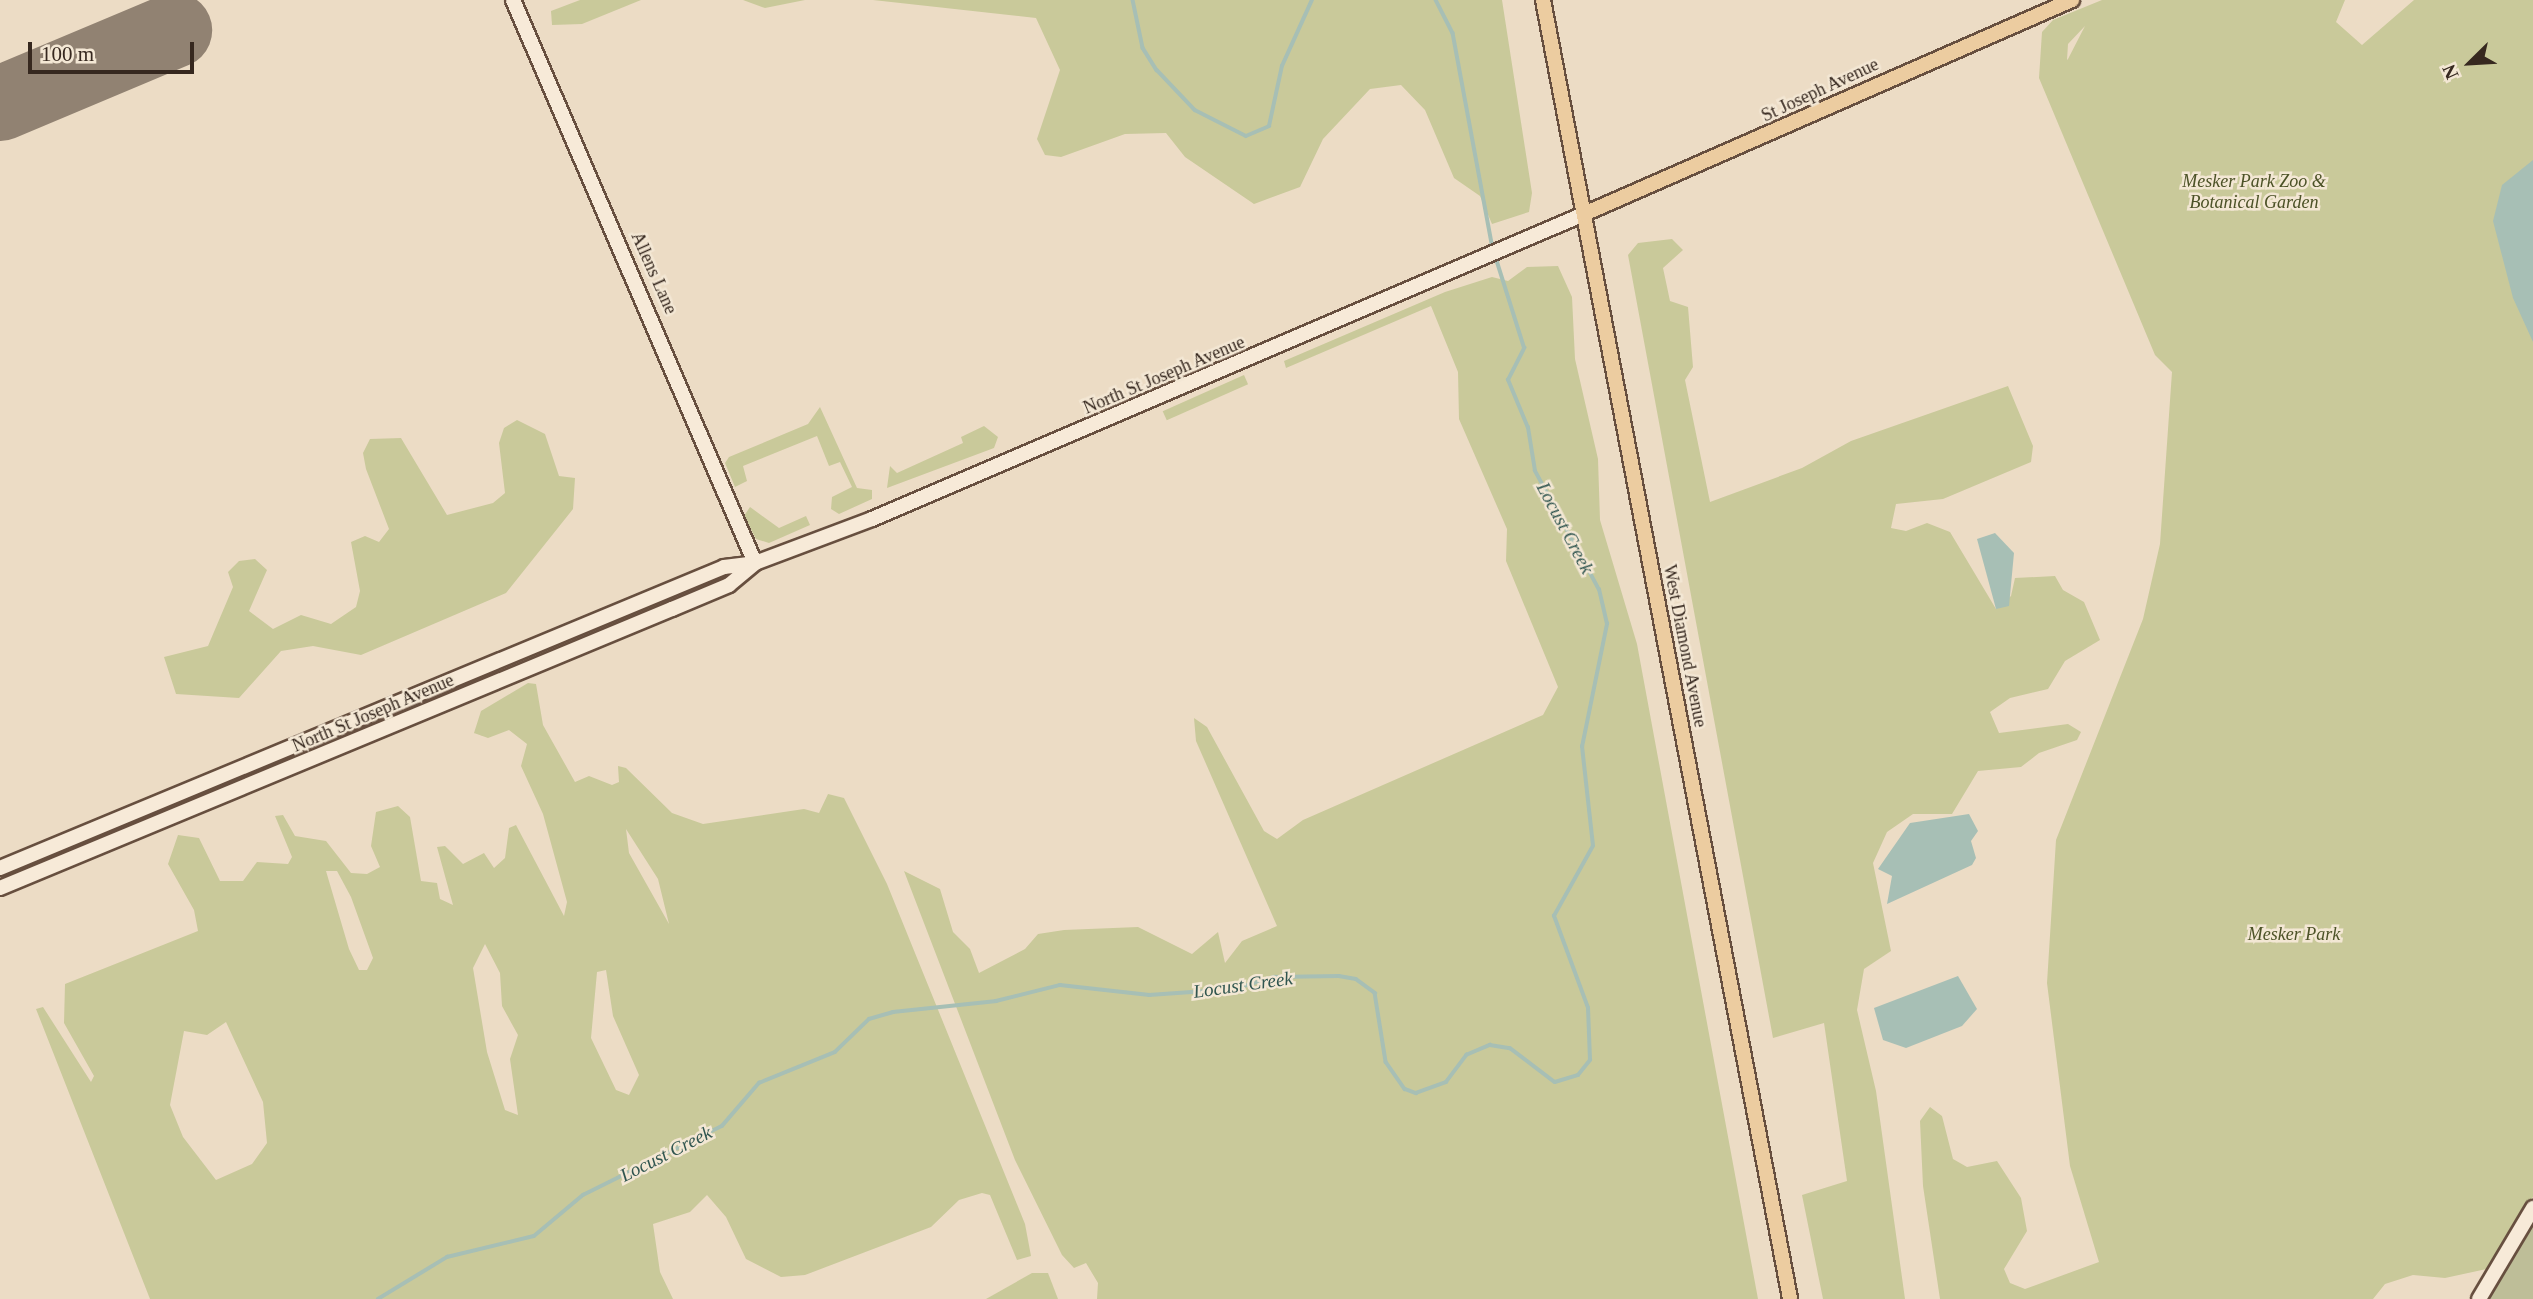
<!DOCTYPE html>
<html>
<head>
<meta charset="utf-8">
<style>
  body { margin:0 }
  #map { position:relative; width:2533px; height:1299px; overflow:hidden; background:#ecdcc5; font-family:"Times New Roman",serif }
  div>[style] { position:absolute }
  .green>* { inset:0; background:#c9c99a; transform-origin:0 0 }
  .cemetery>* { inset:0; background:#bebe98 }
  .water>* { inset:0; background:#a7bfb5 }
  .stream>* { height:3.5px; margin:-1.75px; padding:0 1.75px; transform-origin:1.75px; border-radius:1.75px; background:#a7bfb5 }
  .runway>* { height:75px; margin:-37.5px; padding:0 37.5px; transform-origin:37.5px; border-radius:37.5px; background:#918272 }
  .roads { filter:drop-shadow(2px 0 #674f3f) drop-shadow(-2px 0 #674f3f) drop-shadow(0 2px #674f3f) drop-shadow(0 -2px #674f3f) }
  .secondary>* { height:14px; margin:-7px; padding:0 7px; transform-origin:7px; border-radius:7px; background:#f7ead8 }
  .primary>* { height:14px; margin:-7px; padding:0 7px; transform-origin:7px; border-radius:7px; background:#eccca0 }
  span { translate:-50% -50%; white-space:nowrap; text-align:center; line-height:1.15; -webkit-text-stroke:5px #f3e7d4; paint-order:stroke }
  .street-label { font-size:18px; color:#36281f }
  .park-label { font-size:18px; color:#4c5227; font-style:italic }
  .water-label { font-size:19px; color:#30554f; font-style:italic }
  .north { position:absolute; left:2435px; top:28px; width:70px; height:70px; -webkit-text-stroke:5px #f3e7d4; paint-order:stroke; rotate:246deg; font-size:19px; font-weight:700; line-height:28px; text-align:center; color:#36281f }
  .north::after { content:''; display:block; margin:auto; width:24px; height:32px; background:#36281f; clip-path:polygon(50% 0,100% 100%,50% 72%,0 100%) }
  .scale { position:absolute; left:28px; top:42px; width:166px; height:32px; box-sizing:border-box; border:4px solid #36281f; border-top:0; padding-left:9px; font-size:21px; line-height:24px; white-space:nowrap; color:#36281f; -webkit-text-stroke:5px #f3e7d4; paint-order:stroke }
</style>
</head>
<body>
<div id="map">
  <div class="green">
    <div style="clip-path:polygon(580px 0,641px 0,582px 24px,552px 25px,551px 11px)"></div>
    <div style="clip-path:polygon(743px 0,805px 0,765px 8px)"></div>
    <div style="clip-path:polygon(873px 0,1502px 0,1532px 193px,1529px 212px,1492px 224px,1480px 196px,1454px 178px,1425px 110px,1401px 85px,1370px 89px,1323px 139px,1300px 187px,1254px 204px,1185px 157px,1166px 133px,1125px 134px,1061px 157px,1045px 155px,1037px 139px,1060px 70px,1036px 18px)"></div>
    <div style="clip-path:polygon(evenodd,2102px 0,2345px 0,2336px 22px,2362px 45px,2414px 0,2533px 0,2533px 1197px,2526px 1207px,2533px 1299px,2505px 1265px,2445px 1278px,2413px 1275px,2385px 1284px,2373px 1299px,1940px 1299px,1923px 1186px,1920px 1121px,1930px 1107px,1942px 1116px,1953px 1159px,1967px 1167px,1997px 1161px,2021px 1198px,2027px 1231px,2004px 1269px,2010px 1283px,2025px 1289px,2099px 1262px,2070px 1166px,2047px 983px,2056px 840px,2143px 619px,2160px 544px,2172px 372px,2155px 355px,2039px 78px,2042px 32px,2053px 20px,2102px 0,2085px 26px,2068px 59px,2067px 60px,2068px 44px,2085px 26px)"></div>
    <div style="clip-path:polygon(1672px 239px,1683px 250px,1663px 268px,1670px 301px,1688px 307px,1693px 367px,1685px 380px,1710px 502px,1802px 468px,1851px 441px,2008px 386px,2033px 446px,2031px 462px,1943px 499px,1896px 504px,1891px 528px,1906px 531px,1927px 523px,1950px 532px,1996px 609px,2011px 596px,2015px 578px,2055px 576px,2063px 590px,2084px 602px,2100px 640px,2065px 661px,2048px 689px,2010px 698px,1990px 712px,1999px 733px,2068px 724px,2081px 732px,2077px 740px,2039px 753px,2021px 767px,1978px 771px,1952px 814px,1913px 814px,1887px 832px,1873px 863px,1891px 951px,1864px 969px,1857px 1010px,1876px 1091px,1905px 1299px,1823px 1299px,1802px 1195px,1847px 1181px,1824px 1023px,1773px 1038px,1628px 255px,1638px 243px)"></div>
    <div style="clip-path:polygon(1558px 266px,1572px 297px,1575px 359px,1598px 459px,1600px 520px,1637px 644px,1758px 1299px,1097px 1299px,1098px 1283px,1086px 1263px,1074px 1268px,1062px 1255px,1015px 1160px,904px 871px,940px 889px,953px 932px,970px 949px,979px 973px,1025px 949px,1038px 934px,1064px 930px,1138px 927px,1192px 954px,1218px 932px,1225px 963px,1242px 941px,1277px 926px,1196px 741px,1194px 718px,1207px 727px,1264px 831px,1277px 839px,1303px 820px,1543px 715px,1558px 687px,1506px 561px,1507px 529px,1459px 419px,1458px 372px,1431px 306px,1286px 368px,1284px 361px,1445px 292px,1492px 277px,1508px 281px,1527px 267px)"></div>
    <div style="left:1244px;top:375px;width:10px;height:89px;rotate:66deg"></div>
    <div style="clip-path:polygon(820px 407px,857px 488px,872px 490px,872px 499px,839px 514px,831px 509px,832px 497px,852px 487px,840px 462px,829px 466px,817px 436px,743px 466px,747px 481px,735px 487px,725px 463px,729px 457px,808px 424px)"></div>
    <div style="clip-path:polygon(517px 420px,545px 434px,559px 476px,575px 478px,573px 509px,506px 593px,361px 655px,313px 646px,281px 651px,239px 698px,176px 694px,164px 657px,208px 646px,233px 587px,228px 572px,239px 561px,255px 559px,267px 570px,249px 611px,273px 629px,301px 615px,331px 624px,356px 607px,360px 591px,351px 542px,365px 536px,379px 542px,389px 529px,366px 469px,363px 453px,370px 439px,401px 438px,447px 515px,493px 503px,505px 493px,499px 443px,504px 428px)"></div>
    <div style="clip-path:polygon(984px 426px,998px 437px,994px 448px,887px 488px,890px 466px,897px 473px,963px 443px,961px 437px)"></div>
    <div style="clip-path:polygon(750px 507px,779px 528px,806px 516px,810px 525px,769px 543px,756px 539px,744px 516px)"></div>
    <div style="clip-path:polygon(evenodd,528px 683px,536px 684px,543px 725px,575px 782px,589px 776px,612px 785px,619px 782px,618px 766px,626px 768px,672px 813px,703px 824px,804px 809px,819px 813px,828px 794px,844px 798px,887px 884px,1025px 1224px,1031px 1256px,1017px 1260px,990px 1195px,982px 1193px,959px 1200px,931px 1227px,805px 1275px,781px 1277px,746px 1259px,726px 1217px,707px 1195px,690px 1212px,653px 1224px,660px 1272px,673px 1299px,150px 1299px,36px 1009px,43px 1007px,91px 1082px,94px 1076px,64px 1023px,65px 984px,198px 931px,194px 910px,168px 864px,178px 835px,199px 838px,220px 881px,243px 881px,257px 862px,288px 864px,292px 857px,275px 816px,283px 815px,295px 836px,326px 841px,351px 873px,367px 874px,380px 867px,371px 846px,376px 812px,398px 806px,410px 817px,421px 881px,437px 883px,440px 899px,453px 905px,437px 847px,445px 846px,463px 864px,484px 853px,494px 868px,505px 858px,509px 828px,516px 825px,564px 916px,567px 902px,543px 814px,521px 766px,527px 744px,509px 730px,488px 738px,474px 733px,481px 711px,528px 683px,626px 829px,658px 879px,669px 924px,629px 853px,626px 829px,528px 683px,326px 871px,337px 871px,351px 897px,373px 958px,367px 970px,359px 970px,349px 949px,326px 871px,528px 683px,485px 944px,500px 973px,502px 1006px,518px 1035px,510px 1059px,518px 1115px,505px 1110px,487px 1052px,473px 968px,485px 944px,528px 683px,606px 970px,613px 1016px,639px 1075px,629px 1095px,616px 1090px,591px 1038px,597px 972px,606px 970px,528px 683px,226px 1022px,263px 1102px,267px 1143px,252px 1164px,216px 1180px,183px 1137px,170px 1105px,184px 1031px,207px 1035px,226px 1022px)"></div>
    <div style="clip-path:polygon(1032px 1273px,1048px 1273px,1058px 1299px,986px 1299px)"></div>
  </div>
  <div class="cemetery">
    <div style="clip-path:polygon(2533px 1208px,2533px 1299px,2490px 1299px,2504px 1255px)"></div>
  </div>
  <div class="water">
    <div style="clip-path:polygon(2533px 160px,2533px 342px,2513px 298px,2493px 221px,2502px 185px)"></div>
    <div style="clip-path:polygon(1995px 533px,2014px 553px,2009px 606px,1996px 609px,1977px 539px)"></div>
    <div style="clip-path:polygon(1969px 814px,1978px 831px,1971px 841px,1976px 858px,1972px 865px,1887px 904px,1892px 876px,1878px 869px,1910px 823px)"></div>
    <div style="clip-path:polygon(1958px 976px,1977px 1009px,1962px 1026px,1906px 1048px,1883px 1040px,1874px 1008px)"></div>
  </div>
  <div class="stream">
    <div style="left:1133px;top:0;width:49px;rotate:78.2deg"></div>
    <div style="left:1143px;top:48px;width:26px;rotate:58deg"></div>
    <div style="left:1157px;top:70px;width:55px;rotate:46.5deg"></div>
    <div style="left:1195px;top:110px;width:57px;rotate:27deg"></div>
    <div style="left:1246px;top:136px;width:25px;rotate:-23deg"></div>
    <div style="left:1269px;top:126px;width:61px;rotate:-77.8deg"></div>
    <div style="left:1282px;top:66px;width:72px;rotate:-65.6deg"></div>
    <div style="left:1436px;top:0;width:37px;rotate:63deg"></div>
    <div style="left:1453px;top:33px;width:219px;rotate:79.5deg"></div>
    <div style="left:378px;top:1299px;width:81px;rotate:-31.3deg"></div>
    <div style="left:447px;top:1257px;width:89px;rotate:-13.6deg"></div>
    <div style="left:534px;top:1236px;width:64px;rotate:-39.9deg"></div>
    <div style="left:583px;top:1195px;width:155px;rotate:-26.4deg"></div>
    <div style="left:722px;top:1126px;width:57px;rotate:-49.3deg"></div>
    <div style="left:759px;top:1083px;width:82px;rotate:-22.2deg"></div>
    <div style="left:835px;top:1052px;width:47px;rotate:-44.1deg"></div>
    <div style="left:869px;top:1019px;width:25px;rotate:-16deg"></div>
    <div style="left:893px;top:1012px;width:104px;rotate:-6.1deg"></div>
    <div style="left:996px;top:1001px;width:66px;rotate:-14deg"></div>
    <div style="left:1060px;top:985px;width:90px;rotate:6.4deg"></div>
    <div style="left:1149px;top:995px;width:85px;rotate:-4deg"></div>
    <div style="left:1234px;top:989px;width:42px;rotate:-16.7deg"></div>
    <div style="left:1274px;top:977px;width:65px;rotate:-0.9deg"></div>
    <div style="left:1339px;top:976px;width:17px;rotate:10deg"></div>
    <div style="left:1356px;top:979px;width:24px;rotate:36deg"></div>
    <div style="left:1375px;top:993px;width:70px;rotate:80.9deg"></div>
    <div style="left:1386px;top:1062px;width:33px;rotate:55deg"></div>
    <div style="left:1405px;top:1089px;width:12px;rotate:20deg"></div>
    <div style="left:1416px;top:1093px;width:32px;rotate:-20deg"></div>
    <div style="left:1446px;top:1082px;width:34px;rotate:-53deg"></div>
    <div style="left:1466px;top:1055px;width:26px;rotate:-23deg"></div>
    <div style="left:1490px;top:1045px;width:20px;rotate:9deg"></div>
    <div style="left:1510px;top:1048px;width:56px;rotate:37.1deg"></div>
    <div style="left:1555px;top:1082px;width:24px;rotate:-17deg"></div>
    <div style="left:1578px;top:1075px;width:19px;rotate:-51deg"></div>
    <div style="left:1590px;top:1060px;width:52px;rotate:-92.2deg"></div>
    <div style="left:1588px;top:1008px;width:98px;rotate:-110.3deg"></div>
    <div style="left:1554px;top:916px;width:80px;rotate:-60.9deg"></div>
    <div style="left:1593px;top:846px;width:100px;rotate:-96.3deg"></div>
    <div style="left:1582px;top:747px;width:126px;rotate:-78.5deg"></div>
    <div style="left:1607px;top:624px;width:35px;rotate:-103deg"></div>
    <div style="left:1599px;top:590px;width:135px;rotate:-118.3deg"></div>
    <div style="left:1535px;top:471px;width:44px;rotate:-99.2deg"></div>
    <div style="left:1528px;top:428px;width:52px;rotate:-112.6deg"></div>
    <div style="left:1508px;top:380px;width:36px;rotate:-63deg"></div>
    <div style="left:1524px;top:348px;width:96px;rotate:-107.5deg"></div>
  </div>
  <div class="runway">
    <div style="left:0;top:103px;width:189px;rotate:-22.8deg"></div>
  </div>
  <div class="roads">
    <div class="secondary">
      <div style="left:513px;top:0;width:613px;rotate:66.74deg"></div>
      <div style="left:0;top:868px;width:784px;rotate:-22.57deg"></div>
      <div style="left:724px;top:567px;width:31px;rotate:-7deg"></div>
      <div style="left:755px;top:563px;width:125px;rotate:-20.6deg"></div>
      <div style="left:872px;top:519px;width:775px;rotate:-23.19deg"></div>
      <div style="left:0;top:888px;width:728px;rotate:-22.55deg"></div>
      <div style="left:672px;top:609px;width:62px;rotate:-22.8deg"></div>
      <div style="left:729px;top:585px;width:33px;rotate:-40deg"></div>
      <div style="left:2479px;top:1299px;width:106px;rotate:-59.3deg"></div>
    </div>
    <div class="primary">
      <div style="left:1543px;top:0;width:1322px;rotate:79.23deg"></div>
      <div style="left:1584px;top:214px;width:533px;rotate:-23.68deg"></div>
    </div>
  </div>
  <div class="street-label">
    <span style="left:1820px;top:90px;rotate:-25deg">St Joseph Avenue</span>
    <span style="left:654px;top:273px;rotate:66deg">Allens Lane</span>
    <span style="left:1164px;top:375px;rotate:-23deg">North St Joseph Avenue</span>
    <span style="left:1685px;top:646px;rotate:79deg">West Diamond Avenue</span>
    <span style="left:373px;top:713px;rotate:-23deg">North St Joseph Avenue</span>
  </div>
  <div class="park-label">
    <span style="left:2254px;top:192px">Mesker Park Zoo &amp;<br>Botanical Garden</span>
    <span style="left:2294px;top:934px">Mesker Park</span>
  </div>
  <div class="water-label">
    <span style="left:1565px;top:528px;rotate:62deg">Locust Creek</span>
    <span style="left:1243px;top:985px;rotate:-8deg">Locust Creek</span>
    <span style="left:666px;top:1154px;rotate:-27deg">Locust Creek</span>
  </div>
  <div class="north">N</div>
  <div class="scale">100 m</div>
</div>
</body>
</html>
